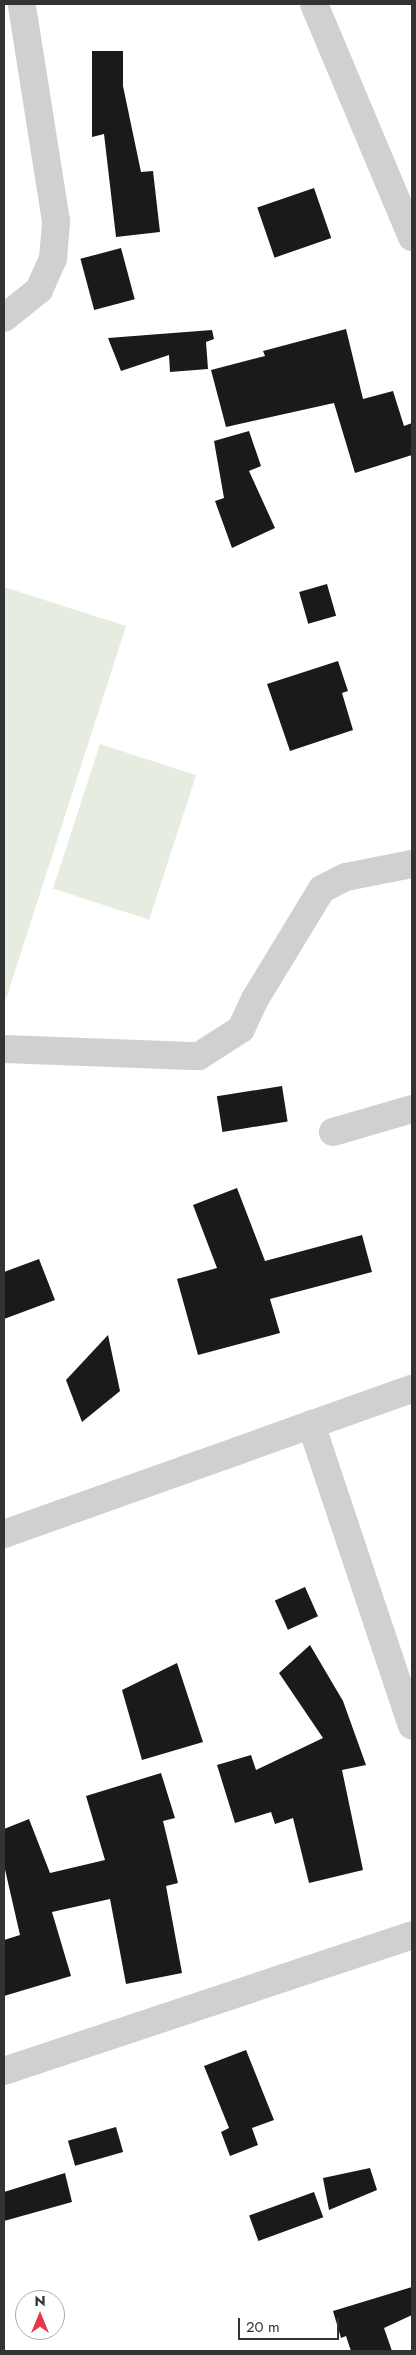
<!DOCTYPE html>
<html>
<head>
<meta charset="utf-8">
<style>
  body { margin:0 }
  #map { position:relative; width:416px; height:2355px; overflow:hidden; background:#fff; font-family:Jost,sans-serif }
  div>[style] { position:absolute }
  .green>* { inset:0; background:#e6ecdf; transform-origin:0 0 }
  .building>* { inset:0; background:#1a1a1a; transform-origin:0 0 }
  .street>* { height:28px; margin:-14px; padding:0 14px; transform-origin:14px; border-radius:14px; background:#d0d0d0 }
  span { translate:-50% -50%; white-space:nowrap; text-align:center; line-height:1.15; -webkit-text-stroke:5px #fff; paint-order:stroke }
  .frame { position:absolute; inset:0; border:5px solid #333; pointer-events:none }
  .north { position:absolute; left:15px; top:2290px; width:50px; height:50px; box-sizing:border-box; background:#fff; border:1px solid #adadad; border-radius:50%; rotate:0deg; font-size:14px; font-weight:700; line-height:20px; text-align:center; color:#333 }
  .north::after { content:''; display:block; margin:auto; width:18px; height:22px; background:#e63946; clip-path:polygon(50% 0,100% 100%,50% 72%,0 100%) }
  .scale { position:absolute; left:238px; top:2318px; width:101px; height:22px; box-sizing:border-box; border:2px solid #333; border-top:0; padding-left:6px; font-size:15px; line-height:18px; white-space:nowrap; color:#333; -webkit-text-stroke:4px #fff; paint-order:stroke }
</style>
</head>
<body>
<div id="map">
  <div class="green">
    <div style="clip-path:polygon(4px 587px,126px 626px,6px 999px,4px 998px)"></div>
    <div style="left:100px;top:744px;width:101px;height:152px;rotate:18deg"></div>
  </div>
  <div class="building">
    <div style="clip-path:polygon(92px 51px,123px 51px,123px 86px,141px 172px,153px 171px,160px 232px,116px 237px,104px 134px,92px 137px)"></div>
    <div style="left:314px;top:188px;width:53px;height:60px;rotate:71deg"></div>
    <div style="left:121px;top:248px;width:53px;height:42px;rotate:75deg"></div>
    <div style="clip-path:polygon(346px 329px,363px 399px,393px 391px,404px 426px,412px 423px,412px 455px,355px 473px,334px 403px,226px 427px,211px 370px,265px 356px,263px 351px)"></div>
    <div style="clip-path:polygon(212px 330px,214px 339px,206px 342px,208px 369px,170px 372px,169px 355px,121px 371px,108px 338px)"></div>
    <div style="clip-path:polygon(249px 431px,261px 466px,249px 471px,275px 528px,232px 548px,215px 501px,224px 498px,214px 441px)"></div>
    <div style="left:327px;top:584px;width:33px;height:29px;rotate:74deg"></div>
    <div style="clip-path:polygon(338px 661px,348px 691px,342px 693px,353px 730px,290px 751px,267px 684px)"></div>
    <div style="left:282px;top:1086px;width:36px;height:66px;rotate:81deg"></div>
    <div style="clip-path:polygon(237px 1188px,265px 1261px,362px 1235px,372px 1272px,270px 1299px,280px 1333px,198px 1355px,177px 1279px,217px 1268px,193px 1205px)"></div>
    <div style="clip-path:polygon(39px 1259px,55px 1300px,4px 1319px,4px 1272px)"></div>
    <div style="clip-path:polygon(108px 1335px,120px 1391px,82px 1422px,66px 1380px)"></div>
    <div style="left:305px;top:1587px;width:32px;height:33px;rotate:66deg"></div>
    <div style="clip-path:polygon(310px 1645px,343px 1701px,366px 1765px,342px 1770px,363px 1870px,309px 1883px,293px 1818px,275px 1824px,271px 1812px,235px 1823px,217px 1765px,251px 1755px,256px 1770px,323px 1738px,279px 1673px)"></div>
    <div style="clip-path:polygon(177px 1663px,203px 1742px,142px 1760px,122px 1690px)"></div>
    <div style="clip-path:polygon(161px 1773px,175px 1818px,163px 1821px,178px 1883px,166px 1886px,182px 1973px,126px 1984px,110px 1899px,52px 1912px,71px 1976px,4px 1996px,4px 1940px,20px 1935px,4px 1865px,4px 1829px,29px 1819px,50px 1873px,105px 1860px,86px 1796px)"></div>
    <div style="clip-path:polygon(246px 2050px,274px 2120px,252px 2128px,258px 2145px,230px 2156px,221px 2132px,229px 2128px,204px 2066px)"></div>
    <div style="left:116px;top:2127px;width:26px;height:50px;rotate:74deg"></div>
    <div style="clip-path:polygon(370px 2168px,377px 2190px,329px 2210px,323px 2178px)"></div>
    <div style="clip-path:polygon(65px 2173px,72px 2202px,4px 2221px,4px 2192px)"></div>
    <div style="left:314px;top:2192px;width:27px;height:69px;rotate:70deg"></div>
    <div style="clip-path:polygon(412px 2287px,412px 2315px,384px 2328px,392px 2351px,351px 2351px,346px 2336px,341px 2338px,333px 2311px)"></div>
  </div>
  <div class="street">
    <div style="left:314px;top:4px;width:253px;rotate:67.2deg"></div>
    <div style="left:4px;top:318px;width:45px;rotate:-38.7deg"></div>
    <div style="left:39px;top:290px;width:35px;rotate:-66deg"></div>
    <div style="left:53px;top:258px;width:37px;rotate:-85deg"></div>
    <div style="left:56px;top:221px;width:218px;rotate:-99deg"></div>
    <div style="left:4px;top:1049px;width:195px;rotate:2.1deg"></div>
    <div style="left:199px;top:1056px;width:50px;rotate:-32.7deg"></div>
    <div style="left:241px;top:1029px;width:33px;rotate:-65deg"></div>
    <div style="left:255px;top:999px;width:129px;rotate:-58.7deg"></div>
    <div style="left:322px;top:889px;width:27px;rotate:-27deg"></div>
    <div style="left:346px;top:877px;width:67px;rotate:-11.1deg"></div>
    <div style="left:333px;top:1132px;width:82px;rotate:-16.2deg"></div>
    <div style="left:311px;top:1424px;width:318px;rotate:71.5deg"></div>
    <div style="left:4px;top:1534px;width:433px;rotate:-19.6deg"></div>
    <div style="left:4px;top:2071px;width:430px;rotate:-18.4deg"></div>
  </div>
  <div class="frame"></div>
  <div class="north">N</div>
  <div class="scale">20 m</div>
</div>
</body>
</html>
